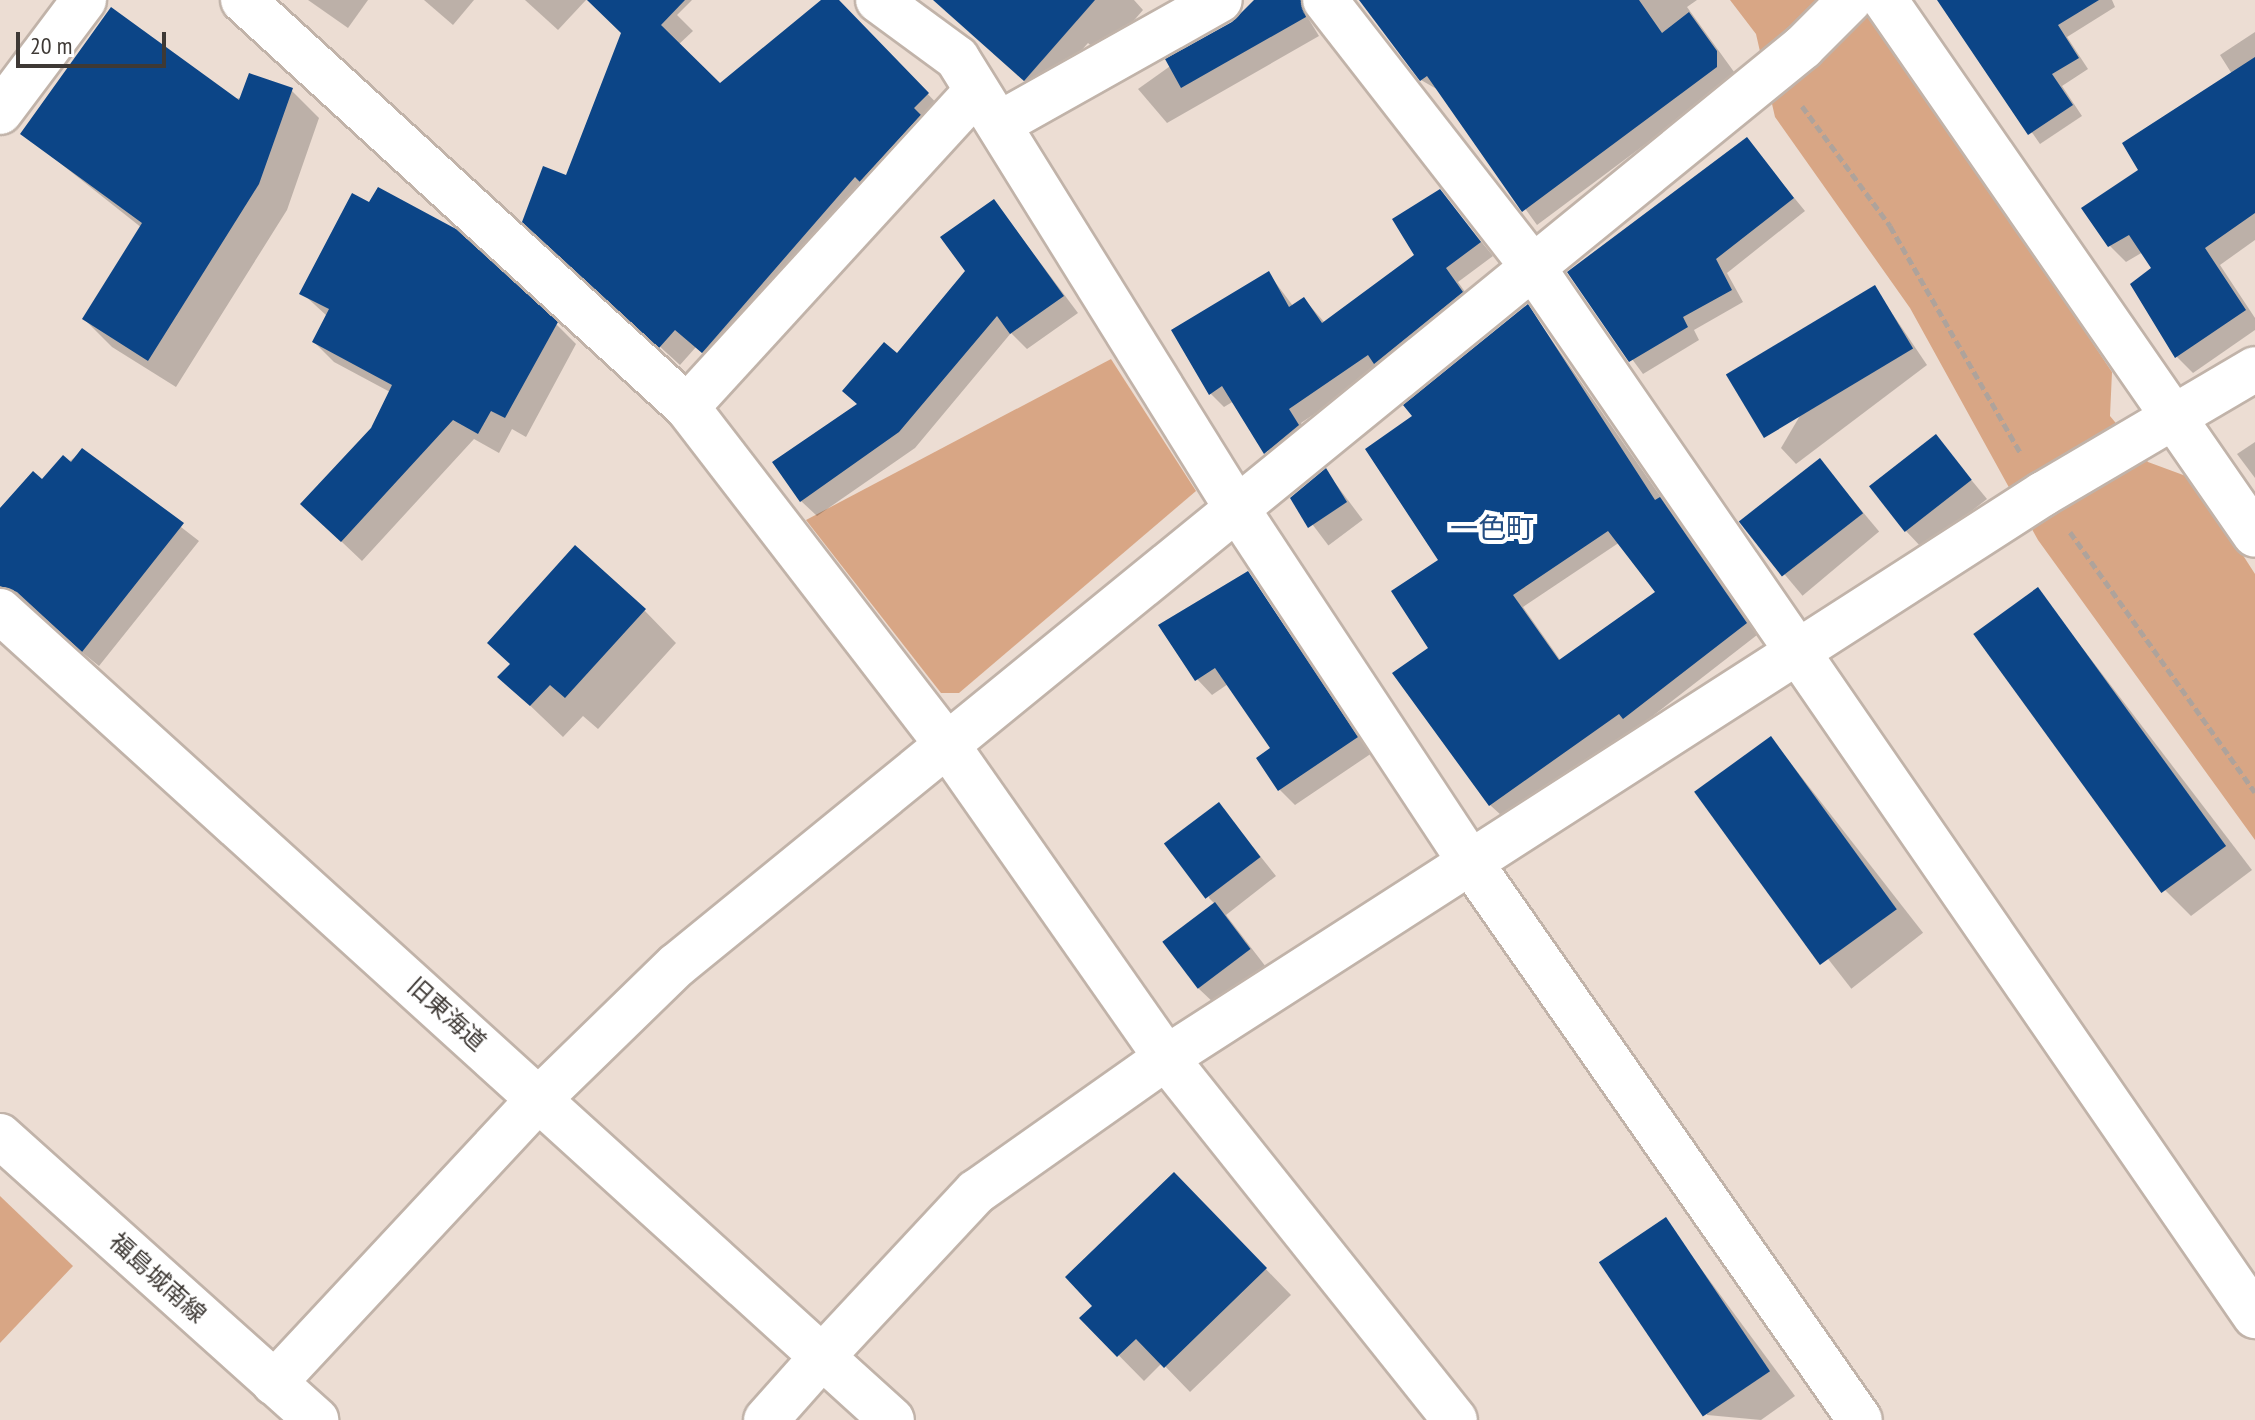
<!DOCTYPE html>
<html>
<head>
<meta charset="utf-8">
<style>
  body { margin:0 }
  #map { position:relative; width:2255px; height:1420px; overflow:hidden; background:#ecddd3; font-family:"PT Sans Narrow","Noto Sans JP",sans-serif }
  div>[style] { position:absolute }
  .green>* { inset:0; background:#d8a685 }
  .shadow>* { inset:0; background:#0003; transform-origin:0 0 }
  .building>* { inset:0; background:#0c4587; transform-origin:0 0 }
  .path>* { height:5px; margin-top:-2.5px; transform-origin:0; background:repeating-linear-gradient(90deg,#afa39b 0 8px,transparent 0 12px) }
  .roads { filter:drop-shadow(2px 0 #c1b3a9) drop-shadow(-2px 0 #c1b3a9) drop-shadow(0 2px #c1b3a9) drop-shadow(0 -2px #c1b3a9) }
  .street>* { height:44px; margin:-22px; padding:0 22px; transform-origin:22px; border-radius:22px; background:#fff }
  .secondary>* { height:44px; margin:-22px; padding:0 22px; transform-origin:22px; border-radius:22px; background:#fff }
  span { translate:-50% -50%; white-space:nowrap; text-align:center; line-height:1.15; -webkit-text-stroke:8px #fff; paint-order:stroke }
  .street-label { font-size:24px; color:#3e3935 }
  .quarter-label { font-size:28px; color:#254e83 }
  .scale { position:absolute; left:16px; top:32px; width:150px; height:36px; box-sizing:border-box; border:4px solid #3e3935; border-top:0; padding-left:10px; font-size:24px; line-height:28px; white-space:nowrap; color:#3e3935; -webkit-text-stroke:6px #fff; paint-order:stroke }
</style>
</head>
<body>
<div id="map">
  <div class="green">
    <div style="clip-path:polygon(1730px 0,1864px 0,2112px 372px,2110px 416px,2148px 462px,2194px 479px,2255px 574px,2255px 840px,2038px 540px,1910px 308px,1775px 117px,1756px 34px)"></div>
    <div style="clip-path:polygon(1111px 359px,1196px 491px,959px 693px,941px 693px,806px 520px)"></div>
    <div style="clip-path:polygon(0 1196px,73px 1266px,0 1343px)"></div>
  </div>
  <div class="shadow">
    <div style="clip-path:polygon(308px 0,368px 0,348px 28px)"></div>
    <div style="clip-path:polygon(424px 0,474px 0,453px 25px)"></div>
    <div style="clip-path:polygon(525px 0,586px 0,558px 30px)"></div>
    <div style="clip-path:polygon(590px 0,692px 0,677px 15px,693px 31px,678px 45px,720px 85px,824px 0,837px 0,947px 114px,723px 371px,696px 347px,680px 365px,544px 241px,623px 33px)"></div>
    <div style="clip-path:polygon(934px 0,1134px 0,1143px 10px,1103px 56px,1088px 43px,1041px 96px)"></div>
    <div style="clip-path:polygon(1263px 0,1297px 0,1319px 36px,1167px 123px,1138px 89px)"></div>
    <div style="clip-path:polygon(1361px 0,1697px 0,1687px 7px,1737px 76px,1537px 225px,1440px 91px,1421px 80px)"></div>
    <div style="clip-path:polygon(1939px 0,2112px 0,2115px 7px,2067px 37px,2088px 69px,2062px 86px,2082px 116px,2040px 144px)"></div>
    <div style="clip-path:polygon(2255px 32px,2255px 240px,2220px 265px,2255px 318px,2255px 330px,2193px 373px,2177px 357px,2154px 268px,2143px 252px,2126px 262px,2110px 246px,2141px 170px,2232px 74px,2220px 55px)"></div>
    <div style="clip-path:polygon(291px 90px,319px 118px,287px 210px,176px 387px,112px 347px,84px 319px,142px 228px,22px 133px)"></div>
    <div style="clip-path:polygon(1747px 140px,1805px 211px,1727px 273px,1743px 302px,1694px 330px,1699px 340px,1643px 374px,1569px 273px)"></div>
    <div style="clip-path:polygon(1440px 191px,1493px 256px,1458px 282px,1475px 306px,1301px 423px,1312px 440px,1279px 466px,1234px 401px,1224px 407px,1210px 393px,1269px 274px,1293px 306px,1304px 299px,1325px 323px,1417px 256px)"></div>
    <div style="clip-path:polygon(994px 201px,1078px 313px,1027px 349px,1011px 333px,915px 448px,817px 516px,801px 501px,859px 405px,967px 272px)"></div>
    <div style="clip-path:polygon(1875px 288px,1927px 365px,1796px 464px,1781px 448px)"></div>
    <div style="clip-path:polygon(302px 293px,556px 324px,576px 344px,526px 437px,512px 429px,499px 453px,474px 439px,362px 561px,323px 524px,390px 392px,334px 362px,314px 342px,327px 316px)"></div>
    <div style="clip-path:polygon(evenodd,1528px 306px,1757px 635px,1636px 729px,1502px 816px,1490px 805px,1431px 649px,1441px 560px,1414px 417px,1528px 306px,1620px 542px,1658px 592px,1561px 661px,1523px 607px,1620px 542px)"></div>
    <div style="clip-path:polygon(1936px 437px,1987px 499px,1923px 549px,1906px 531px)"></div>
    <div style="clip-path:polygon(2255px 442px,2255px 478px,2237px 454px)"></div>
    <div style="clip-path:polygon(83px 451px,199px 541px,99px 666px,6px 591px,0 598px,0 508px,33px 474px,42px 482px)"></div>
    <div style="left:1820px;top:461px;width:92px;height:100px;rotate:50deg"></div>
    <div style="left:1326px;top:471px;width:61px;height:43px;rotate:53deg"></div>
    <div style="clip-path:polygon(1248px 573px,1372px 753px,1295px 805px,1280px 790px,1273px 749px,1228px 684px,1212px 695px,1197px 679px)"></div>
    <div style="clip-path:polygon(2038px 590px,2252px 870px,2191px 916px,2165px 890px)"></div>
    <div style="clip-path:polygon(644px 610px,676px 643px,598px 729px,583px 716px,563px 737px,500px 677px)"></div>
    <div style="left:1771px;top:738px;width:247px;height:91px;rotate:52deg"></div>
    <div style="clip-path:polygon(1219px 804px,1276px 876px,1226px 915px,1266px 967px,1216px 1005px,1198px 988px,1215px 904px,1209px 898px)"></div>
    <div style="clip-path:polygon(1199px 1200px,1291px 1295px,1190px 1392px,1162px 1363px,1144px 1381px,1082px 1318px)"></div>
    <div style="clip-path:polygon(1665px 1220px,1795px 1396px,1761px 1420px,1707px 1415px)"></div>
  </div>
  <div class="building">
    <div style="clip-path:polygon(587px 0,685px 0,661px 25px,720px 83px,821px 0,839px 0,929px 93px,914px 108px,921px 115px,860px 182px,855px 177px,702px 353px,675px 330px,659px 348px,522px 222px,543px 166px,566px 175px,621px 33px)"></div>
    <div style="clip-path:polygon(933px 0,1095px 0,1024px 81px)"></div>
    <div style="clip-path:polygon(1254px 0,1301px 0,1306px 17px,1181px 88px,1165px 59px,1232px 22px)"></div>
    <div style="clip-path:polygon(1359px 0,1639px 0,1662px 33px,1689px 12px,1717px 51px,1717px 67px,1522px 212px,1427px 76px,1420px 81px)"></div>
    <div style="clip-path:polygon(1937px 0,2099px 0,2058px 25px,2079px 58px,2052px 74px,2073px 105px,2028px 135px)"></div>
    <div style="clip-path:polygon(111px 7px,239px 100px,249px 73px,293px 88px,259px 184px,148px 361px,82px 319px,142px 223px,20px 134px)"></div>
    <div style="clip-path:polygon(2255px 57px,2255px 213px,2205px 248px,2246px 310px,2175px 358px,2130px 284px,2151px 268px,2129px 235px,2108px 247px,2081px 208px,2138px 170px,2122px 143px)"></div>
    <div style="clip-path:polygon(1747px 137px,1794px 198px,1716px 259px,1732px 290px,1683px 317px,1688px 327px,1629px 362px,1567px 272px)"></div>
    <div style="clip-path:polygon(378px 187px,456px 229px,558px 322px,505px 418px,491px 411px,478px 434px,453px 420px,341px 542px,300px 504px,371px 428px,392px 385px,312px 342px,329px 309px,299px 294px,352px 193px,369px 202px)"></div>
    <div style="clip-path:polygon(1440px 189px,1481px 242px,1446px 268px,1463px 292px,1374px 364px,1368px 355px,1289px 409px,1299px 425px,1264px 454px,1222px 386px,1209px 395px,1171px 330px,1269px 271px,1289px 307px,1304px 297px,1322px 323px,1414px 255px,1392px 219px)"></div>
    <div style="clip-path:polygon(994px 199px,1064px 296px,1010px 334px,997px 316px,899px 432px,800px 502px,772px 462px,857px 404px,842px 391px,884px 342px,897px 353px,965px 271px,940px 237px)"></div>
    <div style="left:1875px;top:285px;width:74px;height:174px;rotate:59deg"></div>
    <div style="clip-path:polygon(evenodd,1528px 304px,1655px 500px,1660px 497px,1747px 623px,1623px 719px,1619px 714px,1489px 806px,1392px 673px,1428px 648px,1391px 591px,1438px 560px,1365px 449px,1412px 416px,1403px 405px,1528px 304px,1608px 531px,1655px 592px,1559px 660px,1513px 595px,1608px 531px)"></div>
    <div style="left:1936px;top:434px;width:58px;height:85px;rotate:52deg"></div>
    <div style="clip-path:polygon(82px 448px,184px 523px,82px 652px,17px 592px,0 586px,0 508px,33px 471px,42px 479px,63px 455px,71px 462px)"></div>
    <div style="left:1820px;top:458px;width:70px;height:103px;rotate:52deg"></div>
    <div style="clip-path:polygon(1326px 468px,1347px 502px,1308px 528px,1290px 498px)"></div>
    <div style="clip-path:polygon(575px 545px,646px 609px,565px 698px,550px 685px,530px 706px,497px 677px,510px 664px,487px 643px)"></div>
    <div style="clip-path:polygon(1248px 571px,1358px 737px,1278px 791px,1256px 758px,1270px 748px,1215px 668px,1195px 681px,1158px 625px)"></div>
    <div style="left:2038px;top:587px;width:320px;height:80px;rotate:54deg"></div>
    <div style="left:1771px;top:736px;width:214px;height:95px;rotate:54deg"></div>
    <div style="left:1219px;top:802px;width:69px;height:69px;rotate:53deg"></div>
    <div style="left:1215px;top:902px;width:59px;height:66px;rotate:53deg"></div>
    <div style="clip-path:polygon(1174px 1172px,1267px 1268px,1164px 1368px,1136px 1339px,1117px 1357px,1079px 1318px,1092px 1306px,1065px 1277px)"></div>
    <div style="left:1666px;top:1217px;width:186px;height:81px;rotate:56deg"></div>
  </div>
  <div class="path">
    <div style="left:1802px;top:106px;width:149px;rotate:53.7deg"></div>
    <div style="left:1890px;top:226px;width:261px;rotate:60.1deg"></div>
    <div style="left:2070px;top:532px;width:319px;rotate:54.6deg"></div>
  </div>
  <div class="roads">
    <div class="street">
      <div style="left:243px;top:0;width:602px;rotate:42.51deg"></div>
      <div style="left:687px;top:407px;width:423px;rotate:52.4deg"></div>
      <div style="left:945px;top:742px;width:386px;rotate:55deg"></div>
      <div style="left:1166px;top:1058px;width:463px;rotate:51.4deg"></div>
      <div style="left:878px;top:0;width:98px;rotate:36.3deg"></div>
      <div style="left:957px;top:58px;width:525px;rotate:58.16deg"></div>
      <div style="left:1234px;top:504px;width:425px;rotate:56.6deg"></div>
      <div style="left:1468px;top:859px;width:684px;rotate:55.06deg"></div>
      <div style="left:1325px;top:0;width:337px;rotate:52.1deg"></div>
      <div style="left:1532px;top:266px;width:1275px;rotate:55.45deg"></div>
      <div style="left:1885px;top:0;width:650px;rotate:55.33deg"></div>
      <div style="left:0;top:112px;width:140px;rotate:-53.1deg"></div>
      <div style="left:999px;top:124px;width:253px;rotate:-29.3deg"></div>
      <div style="left:687px;top:407px;width:426px;rotate:-47.5deg"></div>
      <div style="left:0;top:611px;width:1204px;rotate:42.21deg"></div>
      <div style="left:822px;top:1357px;width:226px;rotate:-47deg"></div>
      <div style="left:976px;top:1192px;width:232px;rotate:-35.2deg"></div>
      <div style="left:1166px;top:1058px;width:1043px;rotate:-32.75deg"></div>
      <div style="left:2043px;top:494px;width:246px;rotate:-30.5deg"></div>
      <div style="left:274px;top:1383px;width:390px;rotate:-47deg"></div>
      <div style="left:540px;top:1098px;width:191px;rotate:-44.2deg"></div>
      <div style="left:677px;top:965px;width:1453px;rotate:-39.19deg"></div>
      <div style="left:1803px;top:47px;width:66px;rotate:-45deg"></div>
    </div>
    <div class="secondary">
      <div style="left:0;top:1136px;width:425px;rotate:41.9deg"></div>
      <div style="left:766px;top:1420px;width:84px;rotate:-48.4deg"></div>
    </div>
  </div>
  <div class="street-label">
    <span style="left:447px;top:1014px;rotate:42deg">旧東海道</span>
    <span style="left:158px;top:1278px;rotate:42deg">福島城南線</span>
  </div>
  <div class="quarter-label">
    <span style="left:1492px;top:528px">一色町</span>
  </div>
  <div class="scale">20 m</div>
</div>
</body>
</html>
